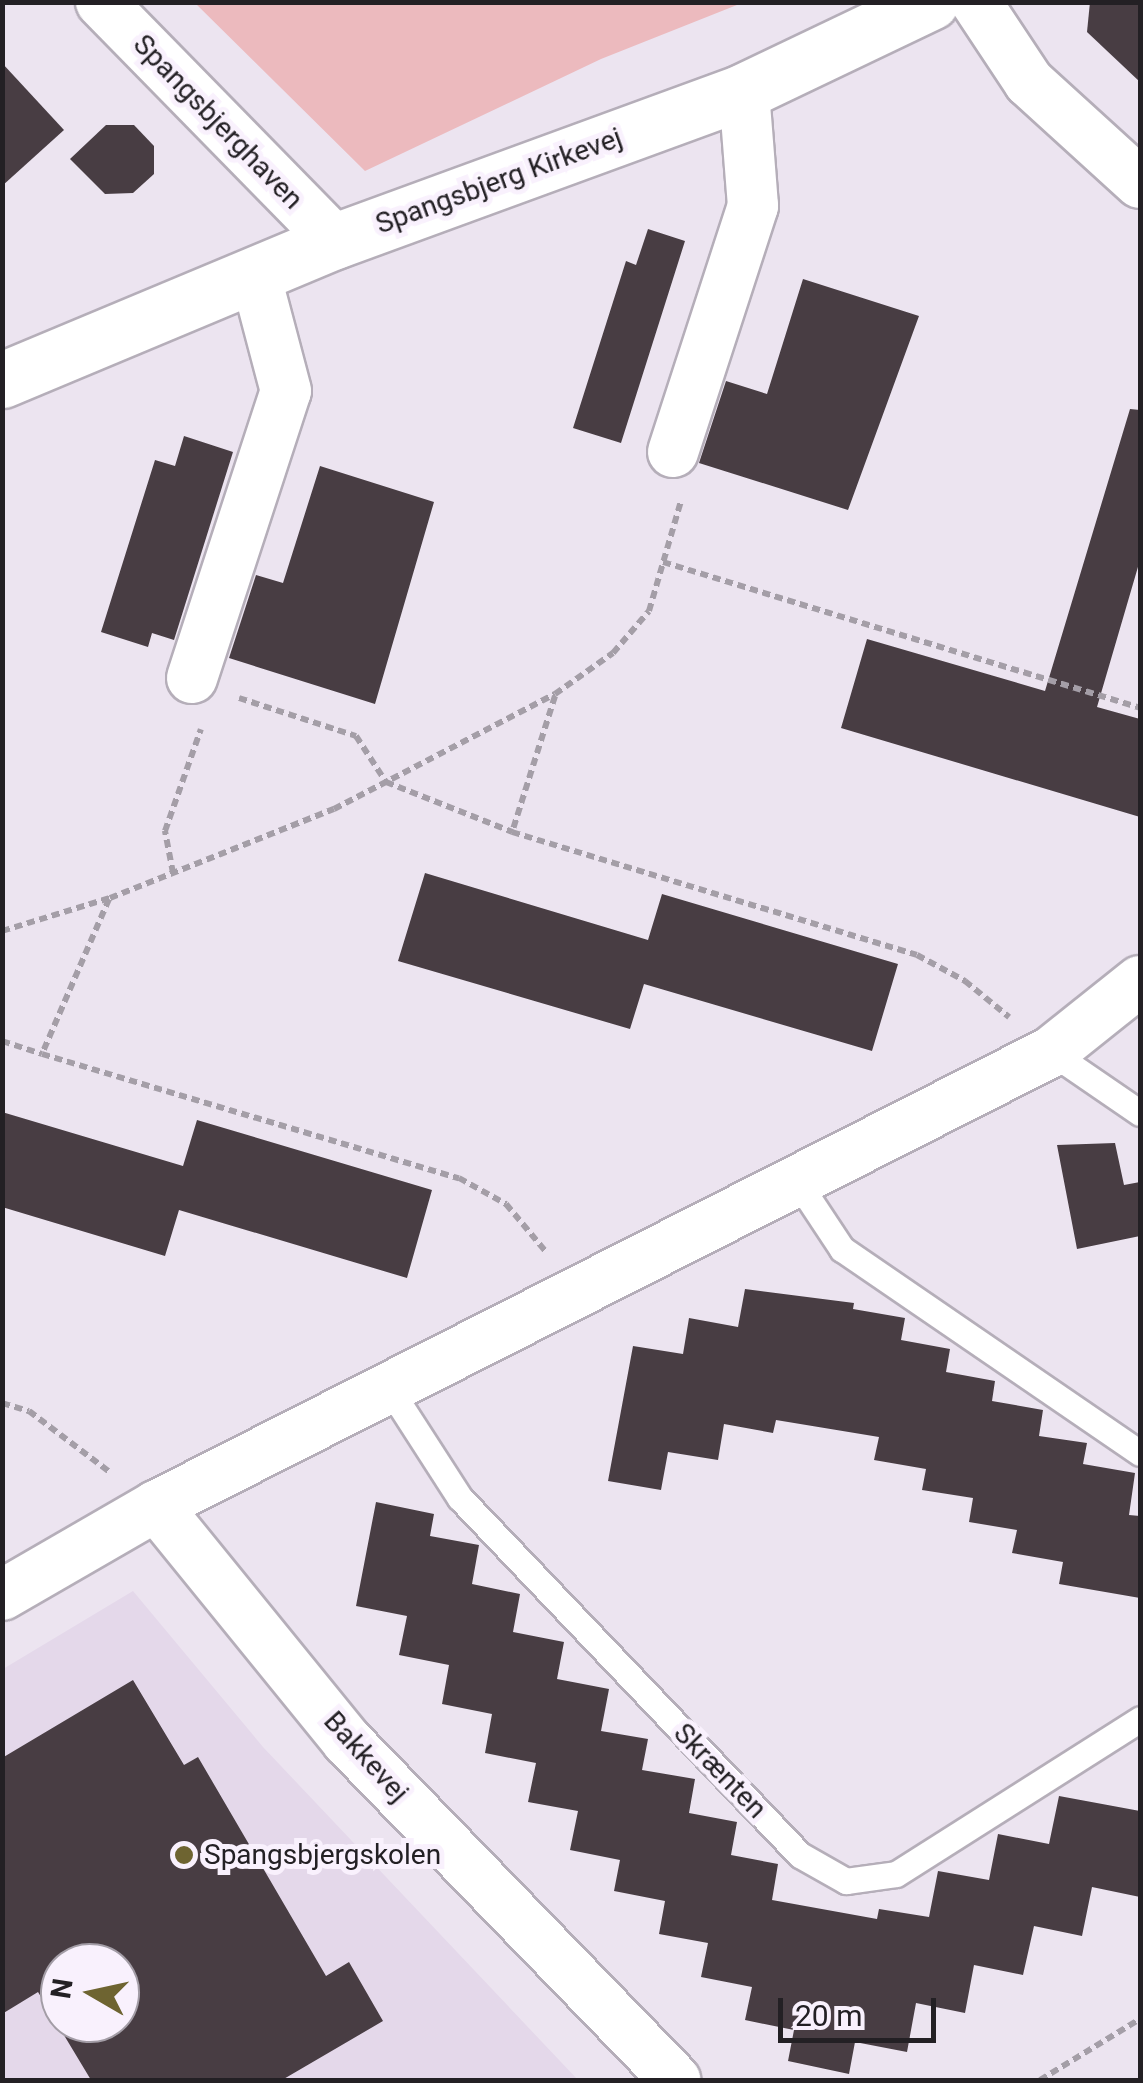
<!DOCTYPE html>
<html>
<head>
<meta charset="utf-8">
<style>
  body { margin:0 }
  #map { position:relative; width:1143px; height:2083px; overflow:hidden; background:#ece4f0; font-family:Roboto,sans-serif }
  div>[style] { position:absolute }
  .built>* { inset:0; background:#e4d8ea }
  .green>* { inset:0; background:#ecbabe }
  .building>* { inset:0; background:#483d43 }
  .path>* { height:6px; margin-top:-3px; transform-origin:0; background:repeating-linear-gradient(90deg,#a49ea7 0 8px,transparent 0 13px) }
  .roads { filter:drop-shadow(2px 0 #b5aeb9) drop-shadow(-2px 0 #b5aeb9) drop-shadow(0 2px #b5aeb9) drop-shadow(0 -2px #b5aeb9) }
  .lane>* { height:25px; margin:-12.5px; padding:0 12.5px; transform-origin:12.5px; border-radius:12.5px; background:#fff }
  .street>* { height:50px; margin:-25px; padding:0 25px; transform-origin:25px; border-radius:25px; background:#fff }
  .secondary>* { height:55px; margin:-27.5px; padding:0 27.5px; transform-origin:27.5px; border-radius:27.5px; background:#fff }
  .dots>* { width:28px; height:28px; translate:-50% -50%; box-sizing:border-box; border:5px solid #f9f1fd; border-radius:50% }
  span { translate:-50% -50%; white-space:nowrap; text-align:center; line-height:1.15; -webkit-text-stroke:10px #f9f1fd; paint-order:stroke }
  .street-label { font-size:28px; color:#232024 }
  .poi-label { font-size:28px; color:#232024 }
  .left { translate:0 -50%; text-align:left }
  .frame { position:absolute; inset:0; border:5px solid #232024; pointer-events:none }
  .north { position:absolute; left:40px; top:1943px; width:100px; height:100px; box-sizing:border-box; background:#f9f1fd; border:2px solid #a39da6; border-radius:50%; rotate:279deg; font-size:28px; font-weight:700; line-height:40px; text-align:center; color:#232024 }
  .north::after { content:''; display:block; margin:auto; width:35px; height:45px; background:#6e6431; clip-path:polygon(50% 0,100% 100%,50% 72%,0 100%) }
  .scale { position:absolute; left:778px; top:1998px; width:158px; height:45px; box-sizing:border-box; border:5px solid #232024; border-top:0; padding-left:12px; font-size:30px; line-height:35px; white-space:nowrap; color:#232024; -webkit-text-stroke:8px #f9f1fd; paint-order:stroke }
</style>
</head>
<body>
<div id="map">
  <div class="built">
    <div style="clip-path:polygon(evenodd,133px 1591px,263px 1747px,578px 2080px,3px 2080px,3px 1669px,133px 1591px,60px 1963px,120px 1963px,120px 2023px,60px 2023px,60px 1963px)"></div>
  </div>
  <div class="green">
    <div style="clip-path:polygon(195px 3px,194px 3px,742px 3px,601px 59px,365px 171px)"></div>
  </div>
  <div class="building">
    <div style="clip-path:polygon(1090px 2px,1140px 2px,1140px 82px,1087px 32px)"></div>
    <div style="clip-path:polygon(2px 63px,64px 130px,2px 186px)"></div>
    <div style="clip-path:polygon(106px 125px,134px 125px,154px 146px,154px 174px,133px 193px,105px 194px,70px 159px)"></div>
    <div style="clip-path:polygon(648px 229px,685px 241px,621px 443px,573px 428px,626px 261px,636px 265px)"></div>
    <div style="clip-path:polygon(803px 279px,919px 316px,848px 510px,699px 463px,726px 381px,767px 394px)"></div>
    <div style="clip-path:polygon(1130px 409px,1140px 410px,1140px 560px,1097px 707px,1140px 719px,1140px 817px,841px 728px,867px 639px,1045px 691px)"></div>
    <div style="clip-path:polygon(184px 436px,233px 452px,174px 640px,152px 633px,148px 647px,101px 632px,155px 460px,175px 466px)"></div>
    <div style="clip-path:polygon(320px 466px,434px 502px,375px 704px,229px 658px,256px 575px,283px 583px)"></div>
    <div style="clip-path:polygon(425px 873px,648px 940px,662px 894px,898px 964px,872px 1051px,644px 984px,630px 1029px,398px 961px)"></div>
    <div style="clip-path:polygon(2px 1112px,183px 1166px,197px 1120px,432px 1190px,407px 1278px,179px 1210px,165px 1256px,2px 1207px)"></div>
    <div style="clip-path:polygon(1115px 1143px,1124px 1185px,1140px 1182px,1140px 1236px,1077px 1249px,1057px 1145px)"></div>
    <div style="clip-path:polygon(745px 1289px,854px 1303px,853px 1309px,905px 1318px,901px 1340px,950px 1349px,946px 1372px,995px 1381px,992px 1401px,1043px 1410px,1039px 1436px,1087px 1443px,1083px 1464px,1135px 1473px,1129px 1515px,1140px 1516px,1140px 1598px,1059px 1584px,1063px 1562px,1012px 1553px,1017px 1530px,969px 1522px,973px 1498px,922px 1490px,926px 1469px,874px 1460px,879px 1437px,776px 1420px,773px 1433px,724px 1424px,718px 1460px,668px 1452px,661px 1490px,608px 1481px,633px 1346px,683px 1354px,689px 1318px,738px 1327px)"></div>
    <div style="clip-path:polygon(376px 1502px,434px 1514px,430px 1536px,479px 1545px,472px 1584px,520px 1594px,513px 1632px,564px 1642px,557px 1679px,609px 1689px,601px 1731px,648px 1739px,642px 1770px,695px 1779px,689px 1813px,737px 1822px,731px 1855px,778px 1864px,772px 1900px,877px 1919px,879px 1909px,929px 1917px,938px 1871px,989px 1880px,998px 1834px,1049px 1844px,1059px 1796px,1140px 1811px,1140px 1897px,1092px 1887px,1082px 1936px,1034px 1926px,1023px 1975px,974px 1965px,965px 2013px,916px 2003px,907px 2052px,855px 2042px,849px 2074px,788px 2061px,794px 2030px,745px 2020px,752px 1987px,701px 1977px,708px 1943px,659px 1934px,665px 1901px,614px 1891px,620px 1860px,570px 1850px,578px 1811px,528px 1802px,536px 1763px,485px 1753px,492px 1714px,442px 1704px,449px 1665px,399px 1655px,407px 1616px,356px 1606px)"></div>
    <div style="clip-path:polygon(evenodd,133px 1680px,184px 1765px,198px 1757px,326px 1976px,349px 1962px,383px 2021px,282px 2080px,91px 2080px,38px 1992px,2px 2014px,2px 1758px,133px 1680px,60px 1963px,120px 1963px,120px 2023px,60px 2023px,60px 1963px)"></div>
  </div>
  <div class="path">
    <div style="left:663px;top:562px;width:499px;rotate:17deg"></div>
    <div style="left:555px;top:696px;width:143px;rotate:107.5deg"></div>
    <div style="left:512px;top:832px;width:423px;rotate:16.9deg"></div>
    <div style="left:917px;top:955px;width:55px;rotate:28.4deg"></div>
    <div style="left:965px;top:981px;width:57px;rotate:39.3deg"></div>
    <div style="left:239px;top:698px;width:123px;rotate:18deg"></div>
    <div style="left:356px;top:736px;width:55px;rotate:56.9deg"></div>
    <div style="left:386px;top:782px;width:136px;rotate:21.6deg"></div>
    <div style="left:173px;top:873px;width:43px;rotate:-100.8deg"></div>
    <div style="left:165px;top:831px;width:108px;rotate:-70.6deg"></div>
    <div style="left:109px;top:899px;width:169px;rotate:113.4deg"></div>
    <div style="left:42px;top:1054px;width:435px;rotate:16.6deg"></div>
    <div style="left:459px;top:1178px;width:54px;rotate:29deg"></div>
    <div style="left:506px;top:1204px;width:64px;rotate:50.1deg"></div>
    <div style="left:2px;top:931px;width:113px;rotate:-17deg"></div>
    <div style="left:110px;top:898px;width:241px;rotate:-21.7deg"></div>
    <div style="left:334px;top:809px;width:249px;rotate:-27.5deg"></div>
    <div style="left:555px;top:694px;width:71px;rotate:-35.3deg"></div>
    <div style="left:613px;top:653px;width:55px;rotate:-49.4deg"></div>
    <div style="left:649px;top:611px;width:115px;rotate:-73.8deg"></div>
    <div style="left:2px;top:1041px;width:42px;rotate:18deg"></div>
    <div style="left:2px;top:1403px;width:28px;rotate:17deg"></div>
    <div style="left:29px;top:1411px;width:103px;rotate:37.1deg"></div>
    <div style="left:1040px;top:2080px;width:117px;rotate:-31.4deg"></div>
  </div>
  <div class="roads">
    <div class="lane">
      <div style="left:1051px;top:1052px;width:108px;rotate:34.4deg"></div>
      <div style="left:797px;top:1181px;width:82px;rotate:56.5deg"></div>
      <div style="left:842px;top:1249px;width:361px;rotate:34.4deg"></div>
      <div style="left:389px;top:1388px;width:131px;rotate:57.2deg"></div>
      <div style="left:460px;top:1498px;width:493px;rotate:46.4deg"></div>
      <div style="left:800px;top:1855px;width:53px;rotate:29.5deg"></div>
      <div style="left:846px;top:1881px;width:50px;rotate:-8deg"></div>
      <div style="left:896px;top:1874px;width:289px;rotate:-32.4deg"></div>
    </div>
    <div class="street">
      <div style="left:101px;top:2px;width:334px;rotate:45.6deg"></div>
      <div style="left:976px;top:2px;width:96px;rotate:56.5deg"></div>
      <div style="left:1029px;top:82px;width:150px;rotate:42.3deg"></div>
      <div style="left:673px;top:452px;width:259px;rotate:-72deg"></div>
      <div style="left:753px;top:206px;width:115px;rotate:-94.5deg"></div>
      <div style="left:192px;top:678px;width:302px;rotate:-71.9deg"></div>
      <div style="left:286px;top:391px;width:121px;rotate:-104.8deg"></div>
      <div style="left:156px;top:1506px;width:303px;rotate:50.9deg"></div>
      <div style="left:347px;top:1741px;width:472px;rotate:45.9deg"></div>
      <div style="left:2px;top:1595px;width:178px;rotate:-30deg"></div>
      <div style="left:156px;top:1506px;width:1004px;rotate:-26.9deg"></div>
      <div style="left:1051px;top:1052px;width:114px;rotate:-38.6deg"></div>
    </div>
    <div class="secondary">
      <div style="left:2px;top:380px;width:361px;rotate:-22.7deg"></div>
      <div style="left:335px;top:241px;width:436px;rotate:-20.1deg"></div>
      <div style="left:744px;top:91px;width:207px;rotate:-25.5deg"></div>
    </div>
  </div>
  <div class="dots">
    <div style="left:184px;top:1855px;background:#6e6431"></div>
  </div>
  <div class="street-label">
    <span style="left:218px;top:122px;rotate:46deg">Spangsbjerghaven</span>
    <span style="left:499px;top:181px;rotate:-20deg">Spangsbjerg Kirkevej</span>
    <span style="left:366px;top:1757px;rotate:48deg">Bakkevej</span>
    <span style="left:720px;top:1771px;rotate:46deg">Skrænten</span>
  </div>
  <div class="poi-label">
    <span class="left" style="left:204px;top:1855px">Spangsbjergskolen</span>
  </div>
  <div class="frame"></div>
  <div class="north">N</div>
  <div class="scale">20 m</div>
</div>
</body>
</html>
